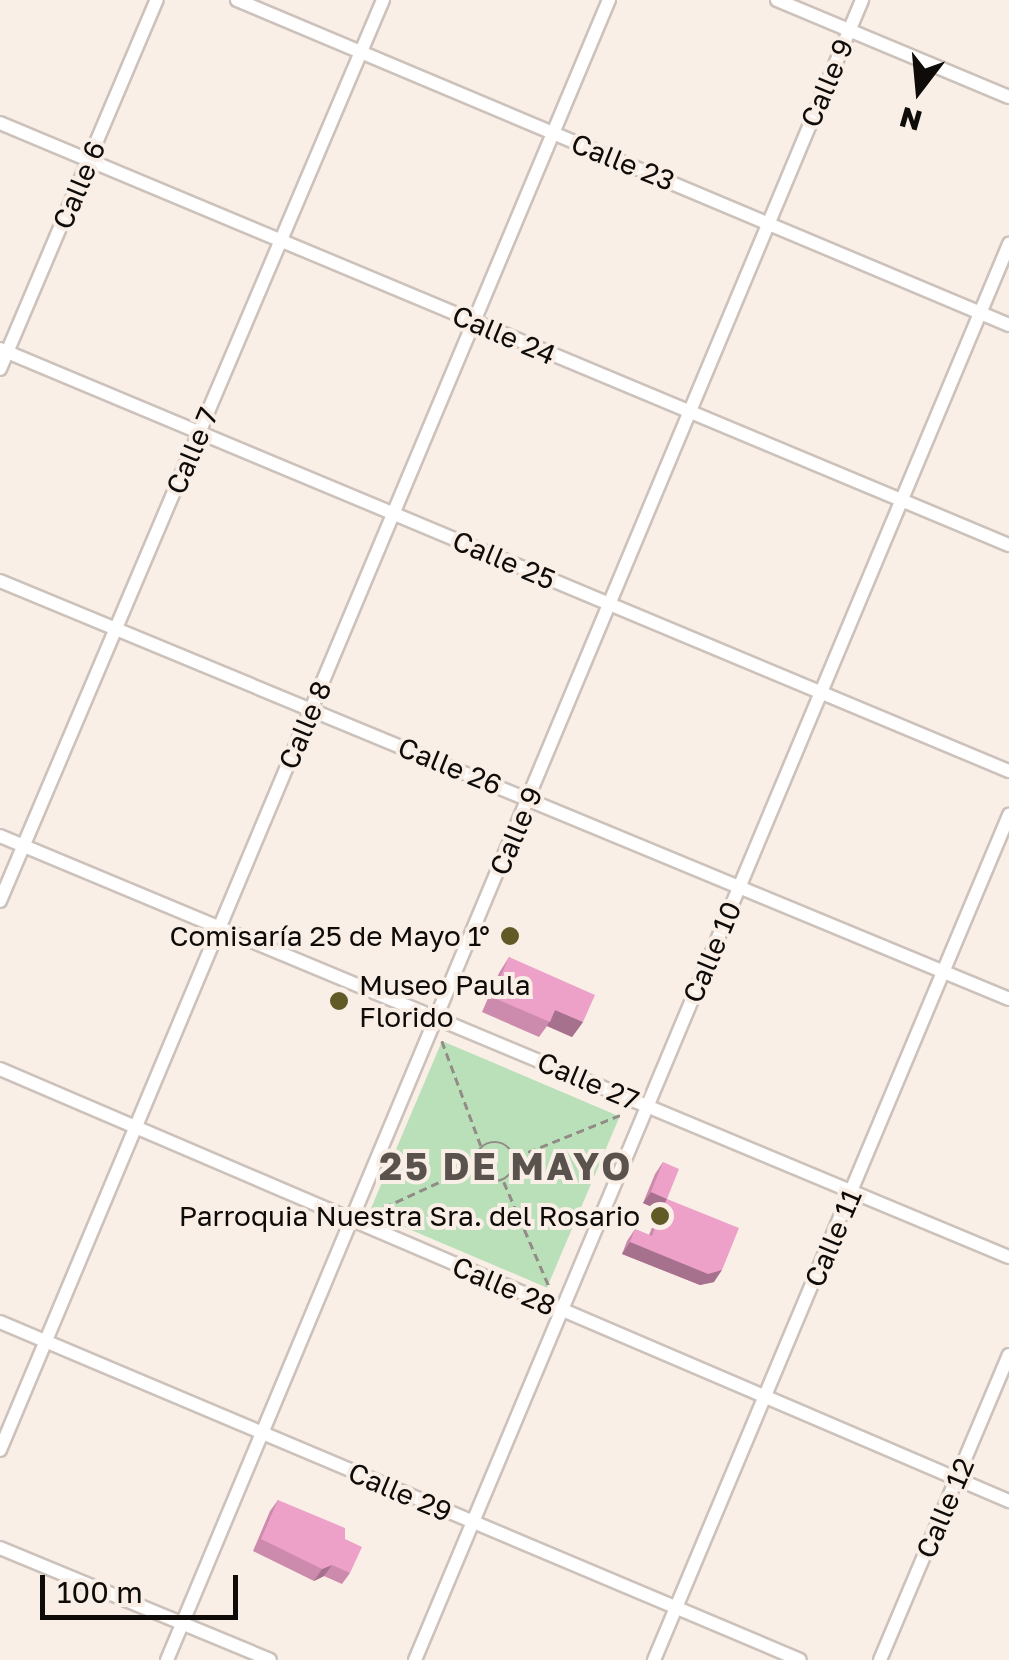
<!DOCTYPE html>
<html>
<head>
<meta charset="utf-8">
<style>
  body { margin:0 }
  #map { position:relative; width:1009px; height:1660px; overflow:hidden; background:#f9efe7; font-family:"Golos Text",sans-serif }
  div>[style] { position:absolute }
  .green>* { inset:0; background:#bae0ba; transform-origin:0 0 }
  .path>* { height:2.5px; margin-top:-1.25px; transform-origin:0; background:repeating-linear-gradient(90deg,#928b86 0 8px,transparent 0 13px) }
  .path>.ring { margin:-1.25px; padding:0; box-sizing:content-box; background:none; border:2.5px solid #928b86; border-radius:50% }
  .roads { filter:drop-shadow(2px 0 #ccc2bb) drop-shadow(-2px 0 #ccc2bb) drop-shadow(0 2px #ccc2bb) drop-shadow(0 -2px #ccc2bb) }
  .street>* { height:12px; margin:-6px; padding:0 6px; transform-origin:6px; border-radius:6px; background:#fff }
  .wall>* { inset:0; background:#cc8aad }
  .shaded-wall>* { inset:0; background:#a6718d }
  .building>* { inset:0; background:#eda1c9 }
  .dots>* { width:28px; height:28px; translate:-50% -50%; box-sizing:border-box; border:5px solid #f9efe7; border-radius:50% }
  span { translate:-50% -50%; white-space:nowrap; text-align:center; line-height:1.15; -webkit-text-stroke:8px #f9efe7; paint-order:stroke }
  .street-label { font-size:28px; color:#0e0b09 }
  .poi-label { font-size:28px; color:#0e0b09 }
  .right { translate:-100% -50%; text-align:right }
  .left { translate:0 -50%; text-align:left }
  .district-label { font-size:38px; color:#5a524c; font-weight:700; letter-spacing:2.5px }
  .north { position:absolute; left:869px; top:40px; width:100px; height:100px; -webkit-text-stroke:8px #f9efe7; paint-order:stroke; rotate:196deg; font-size:28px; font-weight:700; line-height:40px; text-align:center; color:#0e0b09 }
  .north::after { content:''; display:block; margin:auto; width:35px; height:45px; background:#0e0b09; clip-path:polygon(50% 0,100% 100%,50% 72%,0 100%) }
  .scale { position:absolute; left:40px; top:1575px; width:198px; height:45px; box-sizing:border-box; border:5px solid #0e0b09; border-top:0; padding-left:12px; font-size:30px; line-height:35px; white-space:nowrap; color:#0e0b09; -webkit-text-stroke:8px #f9efe7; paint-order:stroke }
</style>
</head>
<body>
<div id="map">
  <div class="green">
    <div style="left:442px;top:1041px;width:193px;height:186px;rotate:23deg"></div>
  </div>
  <div class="path">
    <div style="left:442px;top:1041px;width:112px;rotate:69.6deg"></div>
    <div class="ring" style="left:475px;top:1142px;width:37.5px;height:37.5px"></div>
    <div style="left:516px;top:1157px;width:112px;rotate:-22deg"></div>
    <div style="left:504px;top:1182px;width:113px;rotate:66.6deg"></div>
    <div style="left:372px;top:1213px;width:112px;rotate:-24.7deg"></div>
  </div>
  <div class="roads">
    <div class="street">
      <div style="left:237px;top:0;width:838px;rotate:22.83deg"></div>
      <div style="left:777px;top:0;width:251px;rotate:22.7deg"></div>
      <div style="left:0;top:123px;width:1094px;rotate:22.7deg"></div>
      <div style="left:0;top:349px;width:1094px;rotate:22.7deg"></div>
      <div style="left:0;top:369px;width:401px;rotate:-67deg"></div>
      <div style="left:0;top:581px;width:1092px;rotate:22.5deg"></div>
      <div style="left:0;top:836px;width:1093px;rotate:22.65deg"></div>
      <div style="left:0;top:901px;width:979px;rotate:-66.97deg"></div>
      <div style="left:0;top:1069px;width:1098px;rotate:23.18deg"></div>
      <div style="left:0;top:1322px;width:868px;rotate:22.9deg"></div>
      <div style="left:0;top:1450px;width:1573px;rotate:-67.22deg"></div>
      <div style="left:0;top:1548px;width:292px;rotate:22.5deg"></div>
      <div style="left:167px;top:1660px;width:1800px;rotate:-67.28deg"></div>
      <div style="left:415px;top:1660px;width:1536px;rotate:-67.24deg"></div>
      <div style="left:654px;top:1660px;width:917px;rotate:-67.21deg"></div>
      <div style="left:880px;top:1660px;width:331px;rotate:-67.1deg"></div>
    </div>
  </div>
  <div class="wall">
    <div style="clip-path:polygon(509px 957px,583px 1022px,572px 1037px,547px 1026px,539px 1037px,482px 1012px,499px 973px)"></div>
    <div style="clip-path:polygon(663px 1162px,667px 1199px,714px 1282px,700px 1285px,622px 1254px,627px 1241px,635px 1229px,649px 1235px,659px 1210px,643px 1203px,655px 1174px)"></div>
    <div style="clip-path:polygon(278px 1500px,350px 1573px,342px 1584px,324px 1576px,314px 1581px,253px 1551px,270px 1511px)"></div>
  </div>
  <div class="shaded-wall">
    <div style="clip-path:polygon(555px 1010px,583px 1022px,572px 1037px,547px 1026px)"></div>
    <div style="clip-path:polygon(651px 1192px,667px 1199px,659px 1210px,643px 1203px)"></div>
    <div style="clip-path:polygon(630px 1242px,722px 1270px,714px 1282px,700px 1285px,622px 1254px)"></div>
    <div style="clip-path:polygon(332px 1565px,324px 1576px,314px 1581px,322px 1569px)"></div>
  </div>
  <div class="building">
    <div style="clip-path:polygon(509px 957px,595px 995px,583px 1022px,555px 1010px,550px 1022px,492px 997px)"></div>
    <div style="clip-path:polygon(663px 1162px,679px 1169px,667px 1199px,739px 1228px,722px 1270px,708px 1274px,630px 1242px,635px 1229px,652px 1236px,667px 1199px,651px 1192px)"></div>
    <div style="clip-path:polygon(278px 1500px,345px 1528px,345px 1539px,362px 1547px,350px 1573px,332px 1565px,322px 1569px,261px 1539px)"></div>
  </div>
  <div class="dots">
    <div style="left:510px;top:936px;background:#615a27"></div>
    <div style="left:339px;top:1001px;background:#615a27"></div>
    <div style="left:660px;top:1216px;background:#615a27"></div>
  </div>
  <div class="street-label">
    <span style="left:827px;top:83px;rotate:-67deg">Calle 9</span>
    <span style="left:623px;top:162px;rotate:22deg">Calle 23</span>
    <span style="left:79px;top:185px;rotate:-67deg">Calle 6</span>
    <span style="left:504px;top:335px;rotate:23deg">Calle 24</span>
    <span style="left:192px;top:451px;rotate:-67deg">Calle 7</span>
    <span style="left:504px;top:560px;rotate:23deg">Calle 25</span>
    <span style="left:305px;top:725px;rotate:-67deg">Calle 8</span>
    <span style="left:450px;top:766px;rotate:22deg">Calle 26</span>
    <span style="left:516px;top:831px;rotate:-67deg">Calle 9</span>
    <span style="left:712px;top:952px;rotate:-67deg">Calle 10</span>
    <span style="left:588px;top:1081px;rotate:23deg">Calle 27</span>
    <span style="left:833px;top:1238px;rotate:-67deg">Calle 11</span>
    <span style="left:504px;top:1286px;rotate:23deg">Calle 28</span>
    <span style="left:400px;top:1492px;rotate:23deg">Calle 29</span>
    <span style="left:945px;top:1508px;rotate:-67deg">Calle 12</span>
  </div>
  <div class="poi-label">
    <span class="right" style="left:490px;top:936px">Comisaría 25 de Mayo 1°</span>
    <span class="left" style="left:359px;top:1001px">Museo Paula<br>Florido</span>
    <span class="right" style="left:640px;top:1216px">Parroquia Nuestra Sra. del Rosario</span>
  </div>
  <div class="district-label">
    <span style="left:506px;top:1166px">25 DE MAYO</span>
  </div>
  <div class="north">N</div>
  <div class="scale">100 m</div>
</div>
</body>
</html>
